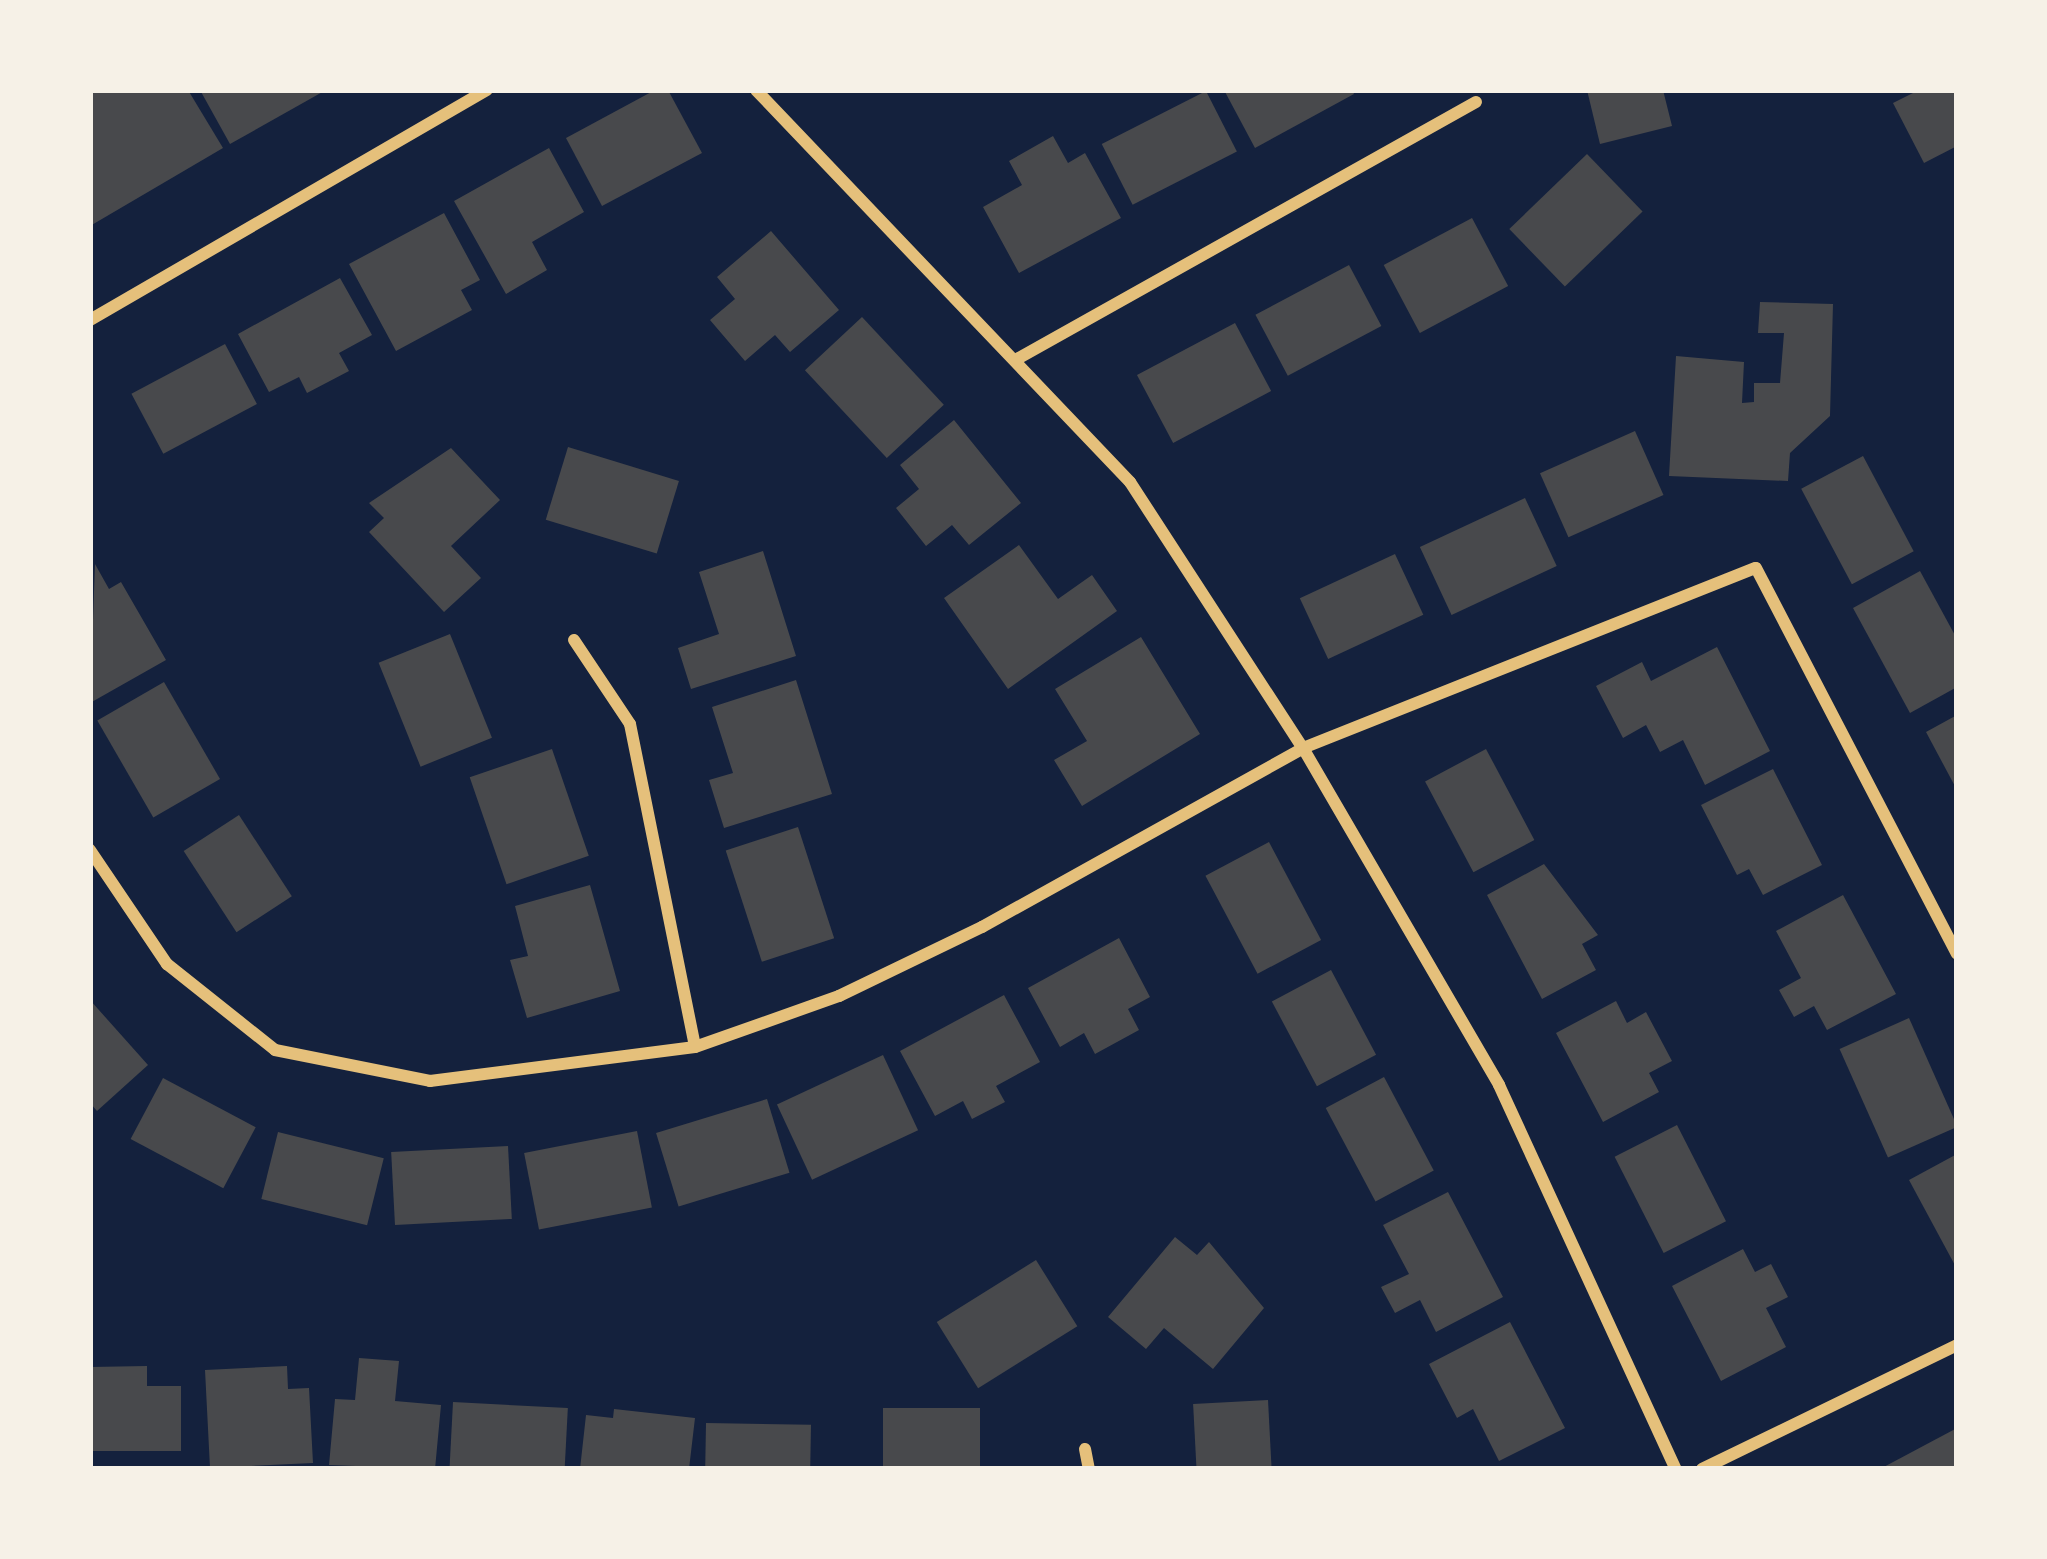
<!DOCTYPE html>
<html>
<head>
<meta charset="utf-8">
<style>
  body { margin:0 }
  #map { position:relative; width:2047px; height:1559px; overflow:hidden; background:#14213d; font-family:"DejaVu Sans",sans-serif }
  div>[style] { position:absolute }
  .building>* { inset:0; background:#48494c; transform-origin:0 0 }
  .minor>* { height:12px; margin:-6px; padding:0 6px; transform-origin:6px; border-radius:6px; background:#e5c07b }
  span { translate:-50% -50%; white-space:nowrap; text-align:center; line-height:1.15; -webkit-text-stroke:10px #f6f1e7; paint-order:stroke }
  .frame { position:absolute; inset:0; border:93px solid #f6f1e7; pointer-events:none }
</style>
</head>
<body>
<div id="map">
  <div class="building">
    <div style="clip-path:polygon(90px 90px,188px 90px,223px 148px,90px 226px)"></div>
    <div style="clip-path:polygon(200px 90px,326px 90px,230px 144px)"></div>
    <div style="clip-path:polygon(655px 90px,668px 90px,702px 153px,602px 206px,566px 138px)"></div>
    <div style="clip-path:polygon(1224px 90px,1352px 90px,1354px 94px,1255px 148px)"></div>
    <div style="clip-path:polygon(1587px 90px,1663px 90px,1672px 126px,1600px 144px)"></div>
    <div style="clip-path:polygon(1919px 90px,1957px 90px,1957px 146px,1924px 163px,1893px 103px)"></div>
    <div style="left:1206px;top:91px;width:68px;height:117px;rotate:63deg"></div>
    <div style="clip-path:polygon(1053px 136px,1068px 163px,1085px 153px,1121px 218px,1019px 273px,983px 207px,1022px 185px,1009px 161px)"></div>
    <div style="clip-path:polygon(549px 148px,584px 212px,532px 242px,547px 270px,506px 294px,454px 201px)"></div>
    <div style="left:1587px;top:154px;width:80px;height:108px;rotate:46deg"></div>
    <div style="clip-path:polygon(444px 213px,480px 280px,461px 290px,472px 310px,396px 351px,349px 264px)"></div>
    <div style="left:1472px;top:218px;width:77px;height:100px;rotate:62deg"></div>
    <div style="clip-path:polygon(771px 231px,839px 310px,790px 352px,775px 335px,745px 361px,710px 320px,735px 299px,717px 277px)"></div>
    <div style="left:1349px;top:265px;width:69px;height:106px;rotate:62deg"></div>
    <div style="clip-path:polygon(340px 278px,372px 335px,339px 353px,349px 371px,307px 393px,299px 377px,269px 392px,238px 334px)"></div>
    <div style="clip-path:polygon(1760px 302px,1833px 304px,1830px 416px,1790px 453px,1788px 481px,1669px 476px,1676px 356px,1744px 362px,1742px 403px,1754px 402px,1754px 383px,1780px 383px,1784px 333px,1758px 333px)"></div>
    <div style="left:862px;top:317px;width:120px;height:78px;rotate:47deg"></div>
    <div style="left:1235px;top:323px;width:77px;height:111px;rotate:62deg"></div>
    <div style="left:225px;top:344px;width:68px;height:106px;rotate:62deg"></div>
    <div style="clip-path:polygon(954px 420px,1021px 503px,969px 545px,952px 525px,926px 546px,896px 508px,919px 489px,900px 465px)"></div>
    <div style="left:1635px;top:431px;width:70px;height:104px;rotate:66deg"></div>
    <div style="left:568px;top:447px;width:116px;height:76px;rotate:17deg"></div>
    <div style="clip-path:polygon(451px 448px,500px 500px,451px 546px,481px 578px,444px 612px,369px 532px,384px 518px,369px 503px)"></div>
    <div style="left:1863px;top:456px;width:108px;height:70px;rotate:62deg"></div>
    <div style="left:1525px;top:498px;width:75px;height:116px;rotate:65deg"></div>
    <div style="clip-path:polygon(1019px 545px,1058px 599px,1092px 575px,1117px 611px,1008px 689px,944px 598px)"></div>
    <div style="clip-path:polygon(763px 551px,796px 656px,691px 689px,678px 648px,719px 634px,699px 572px)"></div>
    <div style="left:1395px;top:554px;width:67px;height:105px;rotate:65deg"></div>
    <div style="clip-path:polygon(95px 564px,109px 589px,121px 582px,166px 660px,90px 703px)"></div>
    <div style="clip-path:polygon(1920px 571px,1957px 639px,1957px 687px,1910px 713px,1853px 608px)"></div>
    <div style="left:450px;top:634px;width:112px;height:77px;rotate:68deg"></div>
    <div style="clip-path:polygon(1141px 637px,1200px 734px,1082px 806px,1054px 760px,1087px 741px,1055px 689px)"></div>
    <div style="clip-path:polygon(1717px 647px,1770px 751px,1705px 785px,1683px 740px,1660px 752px,1646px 725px,1623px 738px,1596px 686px,1642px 662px,1651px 681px)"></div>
    <div style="clip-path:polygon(796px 680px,832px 794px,724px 828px,709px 780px,733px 773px,712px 707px)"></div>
    <div style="left:164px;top:682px;width:112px;height:77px;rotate:60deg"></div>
    <div style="clip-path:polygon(1957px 715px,1957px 790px,1926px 732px)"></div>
    <div style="left:552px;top:749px;width:113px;height:87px;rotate:71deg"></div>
    <div style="left:1486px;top:749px;width:103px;height:69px;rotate:62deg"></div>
    <div style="clip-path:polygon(1773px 769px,1822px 865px,1763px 895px,1749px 869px,1737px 875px,1701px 805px)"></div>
    <div style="left:239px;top:815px;width:97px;height:66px;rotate:57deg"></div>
    <div style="left:798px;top:827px;width:117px;height:76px;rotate:72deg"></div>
    <div style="left:1269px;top:842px;width:111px;height:72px;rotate:62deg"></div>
    <div style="clip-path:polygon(1544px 864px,1598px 935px,1582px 944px,1596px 970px,1542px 999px,1487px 895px)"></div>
    <div style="clip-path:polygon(590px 885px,620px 991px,527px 1018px,510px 960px,528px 956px,515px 906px)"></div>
    <div style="clip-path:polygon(1843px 895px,1896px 994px,1827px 1030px,1814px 1006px,1794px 1017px,1779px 990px,1801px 978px,1776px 931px)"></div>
    <div style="clip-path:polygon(1119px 938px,1150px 997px,1128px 1009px,1139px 1030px,1095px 1054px,1084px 1033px,1060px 1047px,1028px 988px)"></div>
    <div style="left:1331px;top:970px;width:96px;height:67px;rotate:62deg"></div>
    <div style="clip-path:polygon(1004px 995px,1040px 1062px,996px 1086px,1005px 1102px,972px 1119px,963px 1101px,935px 1116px,900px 1051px)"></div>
    <div style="clip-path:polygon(90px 1000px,148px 1065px,97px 1111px,90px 1103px)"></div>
    <div style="clip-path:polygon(1616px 1001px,1627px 1023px,1646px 1012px,1672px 1061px,1649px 1073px,1659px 1092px,1603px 1122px,1556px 1033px)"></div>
    <div style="left:1909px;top:1018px;width:119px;height:76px;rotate:66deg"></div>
    <div style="left:883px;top:1055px;width:83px;height:117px;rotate:65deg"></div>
    <div style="left:1384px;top:1077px;width:106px;height:66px;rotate:62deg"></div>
    <div style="left:163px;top:1078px;width:105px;height:69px;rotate:28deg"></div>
    <div style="left:767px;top:1099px;width:77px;height:116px;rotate:73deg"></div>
    <div style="left:1677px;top:1125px;width:108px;height:70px;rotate:63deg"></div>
    <div style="left:637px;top:1131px;width:78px;height:115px;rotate:79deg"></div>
    <div style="left:278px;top:1132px;width:109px;height:69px;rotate:14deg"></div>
    <div style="left:508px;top:1146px;width:73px;height:117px;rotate:87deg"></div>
    <div style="clip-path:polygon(1957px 1154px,1957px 1269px,1909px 1180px)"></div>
    <div style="clip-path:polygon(1448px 1192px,1503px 1297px,1436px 1332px,1420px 1300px,1395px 1313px,1381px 1287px,1409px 1274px,1383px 1225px)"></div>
    <div style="clip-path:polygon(1175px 1237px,1197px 1255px,1209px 1242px,1264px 1308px,1213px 1369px,1164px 1328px,1146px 1349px,1108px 1317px)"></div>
    <div style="clip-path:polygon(1743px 1249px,1755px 1272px,1771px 1264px,1788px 1297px,1766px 1308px,1786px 1347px,1721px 1381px,1672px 1286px)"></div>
    <div style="left:1036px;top:1260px;width:78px;height:117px;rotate:58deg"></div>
    <div style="clip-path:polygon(1510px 1322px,1565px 1428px,1499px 1461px,1473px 1409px,1457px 1418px,1429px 1364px)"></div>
    <div style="clip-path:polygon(359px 1358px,399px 1361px,395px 1401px,441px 1405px,435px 1469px,329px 1465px,335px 1399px,355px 1400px)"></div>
    <div style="clip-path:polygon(147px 1366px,147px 1386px,181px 1386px,181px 1451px,90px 1451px,90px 1367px)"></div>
    <div style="clip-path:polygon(287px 1366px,288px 1389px,309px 1388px,313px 1463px,210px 1468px,205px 1370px)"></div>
    <div style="left:1268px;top:1400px;width:69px;height:75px;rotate:87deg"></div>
    <div style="left:453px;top:1402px;width:115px;height:67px;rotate:3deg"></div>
    <div style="left:883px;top:1408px;width:97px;height:61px"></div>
    <div style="clip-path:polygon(614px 1409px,695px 1418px,689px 1469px,580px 1469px,586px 1415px,613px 1418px)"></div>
    <div style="left:706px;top:1423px;width:105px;height:46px;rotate:1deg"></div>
    <div style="clip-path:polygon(1957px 1428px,1957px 1469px,1880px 1469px)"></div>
  </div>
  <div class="minor">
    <div style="left:756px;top:90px;width:542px;rotate:46.35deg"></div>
    <div style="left:1130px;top:482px;width:317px;rotate:57deg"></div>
    <div style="left:1303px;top:748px;width:390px;rotate:59.8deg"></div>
    <div style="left:1499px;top:1085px;width:423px;rotate:65.3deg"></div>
    <div style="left:90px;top:320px;width:459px;rotate:-30.1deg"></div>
    <div style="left:1017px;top:359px;width:526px;rotate:-29.25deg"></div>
    <div style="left:574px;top:640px;width:101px;rotate:56.3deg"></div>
    <div style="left:630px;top:724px;width:329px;rotate:78.6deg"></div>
    <div style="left:90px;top:850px;width:138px;rotate:56deg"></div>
    <div style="left:167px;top:964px;width:138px;rotate:38.5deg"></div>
    <div style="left:275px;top:1050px;width:158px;rotate:11.3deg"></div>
    <div style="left:430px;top:1081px;width:267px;rotate:-7.3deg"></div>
    <div style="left:695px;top:1047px;width:153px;rotate:-19.5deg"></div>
    <div style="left:839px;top:996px;width:159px;rotate:-25.8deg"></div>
    <div style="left:982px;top:927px;width:368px;rotate:-29.1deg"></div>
    <div style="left:1303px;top:748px;width:487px;rotate:-21.7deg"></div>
    <div style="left:1756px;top:568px;width:435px;rotate:62.5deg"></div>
    <div style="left:1085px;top:1449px;width:20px;rotate:79deg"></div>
    <div style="left:1702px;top:1469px;width:284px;rotate:-25.9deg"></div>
  </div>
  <div class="frame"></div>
</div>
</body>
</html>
